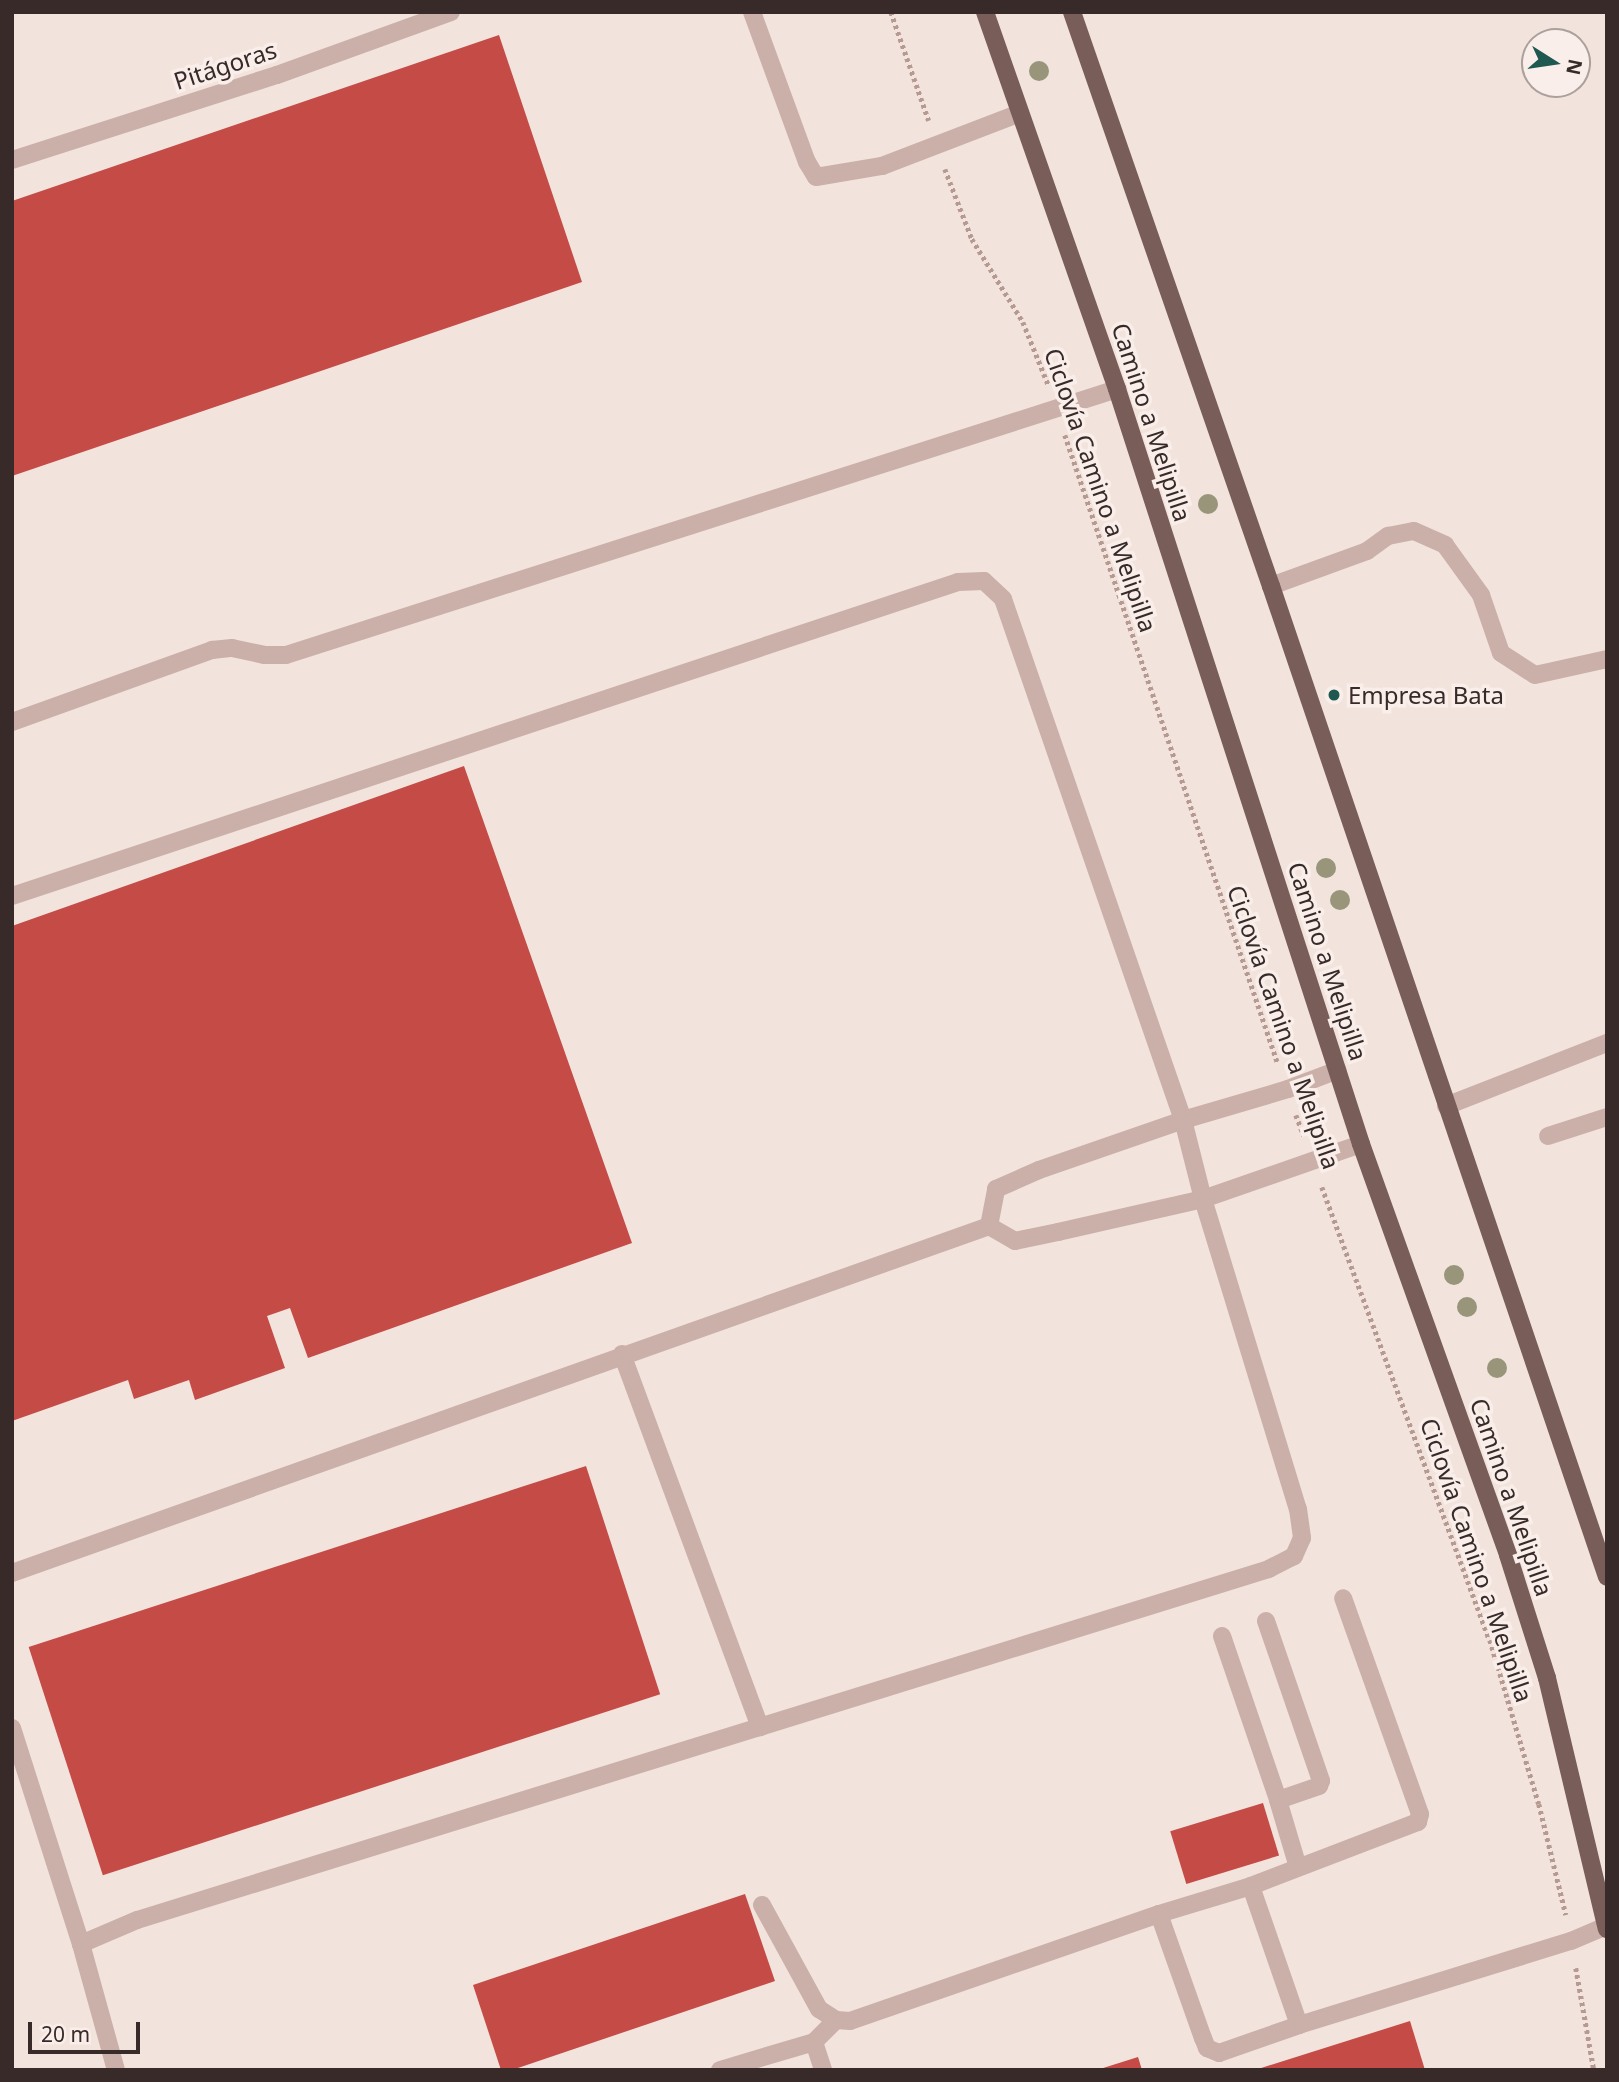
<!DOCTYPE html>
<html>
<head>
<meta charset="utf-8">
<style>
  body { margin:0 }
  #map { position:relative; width:1619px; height:2082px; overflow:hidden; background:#f2e3dc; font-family:"Noto Sans",sans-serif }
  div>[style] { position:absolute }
  .building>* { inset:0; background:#c54b47; transform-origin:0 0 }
  .path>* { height:4.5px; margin-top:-2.25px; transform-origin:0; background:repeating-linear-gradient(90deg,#b69a92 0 3.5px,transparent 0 7px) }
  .service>* { height:18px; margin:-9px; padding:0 9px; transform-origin:9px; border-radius:9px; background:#cab0a8 }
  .primary>* { height:18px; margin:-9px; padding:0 9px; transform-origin:9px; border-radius:9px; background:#795d59 }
  .trees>* { width:20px; height:20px; margin:-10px; border-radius:50%; background:#98957b }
  .dots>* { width:19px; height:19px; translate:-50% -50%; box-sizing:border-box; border:4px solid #f9eee9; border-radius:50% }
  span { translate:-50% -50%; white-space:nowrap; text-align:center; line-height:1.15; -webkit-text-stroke:7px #f9eee9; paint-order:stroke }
  .street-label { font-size:24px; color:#372a28 }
  .poi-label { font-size:24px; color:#372a28 }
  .left { translate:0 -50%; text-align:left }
  .frame { position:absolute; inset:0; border:14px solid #372a28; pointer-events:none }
  .north { position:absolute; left:1521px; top:28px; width:70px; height:70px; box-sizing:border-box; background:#f9eee9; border:2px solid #aba09c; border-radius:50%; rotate:102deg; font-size:19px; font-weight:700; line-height:28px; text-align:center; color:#372a28 }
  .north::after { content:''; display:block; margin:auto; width:24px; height:32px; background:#1e5850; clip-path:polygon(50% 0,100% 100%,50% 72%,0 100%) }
  .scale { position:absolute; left:28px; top:2022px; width:112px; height:32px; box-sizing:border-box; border:4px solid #372a28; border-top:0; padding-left:9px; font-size:21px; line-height:24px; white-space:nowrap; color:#372a28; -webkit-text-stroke:5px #f9eee9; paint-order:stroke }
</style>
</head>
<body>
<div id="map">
  <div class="building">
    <div style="clip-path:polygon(499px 35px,582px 282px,12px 476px,12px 201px)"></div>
    <div style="clip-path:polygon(464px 766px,632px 1243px,308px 1358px,290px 1308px,267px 1316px,285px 1368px,195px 1400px,189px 1380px,134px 1399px,128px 1380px,12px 1421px,12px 926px)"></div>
    <div style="left:586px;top:1466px;width:240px;height:586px;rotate:72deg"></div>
    <div style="left:1263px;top:1803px;width:55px;height:97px;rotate:73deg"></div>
    <div style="clip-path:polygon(745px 1894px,775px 1981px,512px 2070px,501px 2070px,473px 1985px)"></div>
    <div style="clip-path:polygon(1410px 2021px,1425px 2070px,1258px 2070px,1258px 2069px)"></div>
    <div style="clip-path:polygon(1138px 2057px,1142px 2070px,1100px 2070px,1100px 2069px)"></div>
  </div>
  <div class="path">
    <div style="left:891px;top:12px;width:115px;rotate:70.8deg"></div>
    <div style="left:945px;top:169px;width:75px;rotate:68.9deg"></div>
    <div style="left:972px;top:239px;width:97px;rotate:58.4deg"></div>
    <div style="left:1023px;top:322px;width:67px;rotate:68deg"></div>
    <div style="left:1065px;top:435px;width:664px;rotate:71.29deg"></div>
    <div style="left:1296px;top:1115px;width:22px;rotate:69deg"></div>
    <div style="left:1322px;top:1187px;width:483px;rotate:69.7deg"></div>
    <div style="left:1490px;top:1640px;width:171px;rotate:73.4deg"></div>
    <div style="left:1539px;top:1804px;width:114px;rotate:76.3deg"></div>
    <div style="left:1576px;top:1968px;width:104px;rotate:80deg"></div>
  </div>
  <div class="service">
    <div style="left:752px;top:12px;width:160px;rotate:69.9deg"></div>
    <div style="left:807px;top:162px;width:17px;rotate:59deg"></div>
    <div style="left:816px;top:177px;width:67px;rotate:-9.5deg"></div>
    <div style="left:882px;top:166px;width:148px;rotate:-21deg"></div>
    <div style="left:12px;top:160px;width:278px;rotate:-17.8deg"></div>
    <div style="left:277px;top:75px;width:185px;rotate:-19.9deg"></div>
    <div style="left:1271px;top:586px;width:102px;rotate:-20deg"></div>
    <div style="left:1367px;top:551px;width:26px;rotate:-36deg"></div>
    <div style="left:1388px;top:536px;width:26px;rotate:-11deg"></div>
    <div style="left:1414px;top:531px;width:34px;rotate:24deg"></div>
    <div style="left:1445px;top:545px;width:62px;rotate:54.2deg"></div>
    <div style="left:1481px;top:595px;width:61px;rotate:71deg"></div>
    <div style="left:1501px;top:653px;width:40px;rotate:32.9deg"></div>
    <div style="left:1535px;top:675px;width:74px;rotate:-12.5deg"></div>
    <div style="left:12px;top:722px;width:213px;rotate:-19.8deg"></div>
    <div style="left:212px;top:650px;width:20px;rotate:-6deg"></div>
    <div style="left:232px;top:648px;width:33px;rotate:12deg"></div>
    <div style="left:264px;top:655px;width:22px"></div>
    <div style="left:286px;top:655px;width:873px;rotate:-17.75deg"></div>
    <div style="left:12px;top:896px;width:997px;rotate:-18.36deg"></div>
    <div style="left:958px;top:582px;width:26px;rotate:-2deg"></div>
    <div style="left:984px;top:581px;width:26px;rotate:43deg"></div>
    <div style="left:1003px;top:599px;width:551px;rotate:70.94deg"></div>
    <div style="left:1183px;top:1120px;width:81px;rotate:75.8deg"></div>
    <div style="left:1203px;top:1199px;width:324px;rotate:73deg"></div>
    <div style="left:1298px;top:1509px;width:29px;rotate:82deg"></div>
    <div style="left:1302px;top:1538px;width:20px;rotate:114deg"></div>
    <div style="left:1294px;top:1556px;width:28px;rotate:153deg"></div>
    <div style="left:1269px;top:1569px;width:1185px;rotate:162.77deg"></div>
    <div style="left:137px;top:1920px;width:61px;rotate:156.8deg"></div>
    <div style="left:81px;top:1944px;width:131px;rotate:74.5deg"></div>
    <div style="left:1446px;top:1106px;width:173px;rotate:-21.4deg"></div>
    <div style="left:1548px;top:1136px;width:62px;rotate:-17.9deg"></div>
    <div style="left:989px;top:1226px;width:38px;rotate:-79deg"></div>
    <div style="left:996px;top:1189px;width:47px;rotate:-23.8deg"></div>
    <div style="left:1039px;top:1170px;width:152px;rotate:-19.1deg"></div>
    <div style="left:1183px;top:1120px;width:109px;rotate:-16.4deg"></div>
    <div style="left:1288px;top:1089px;width:53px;rotate:-20.8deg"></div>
    <div style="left:622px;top:1354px;width:398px;rotate:69.7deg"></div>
    <div style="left:12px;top:1573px;width:1037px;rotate:-19.55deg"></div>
    <div style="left:989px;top:1226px;width:30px;rotate:30deg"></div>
    <div style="left:1015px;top:1241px;width:44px;rotate:-11.8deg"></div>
    <div style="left:1058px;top:1232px;width:149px;rotate:-12.8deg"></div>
    <div style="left:1203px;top:1199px;width:167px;rotate:-19.2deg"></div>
    <div style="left:1266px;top:1621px;width:169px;rotate:71deg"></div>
    <div style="left:1321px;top:1781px;width:5px;rotate:112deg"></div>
    <div style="left:1319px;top:1786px;width:43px;rotate:161.1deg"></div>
    <div style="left:1278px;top:1800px;width:70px;rotate:73.4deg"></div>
    <div style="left:1222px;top:1636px;width:173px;rotate:71.1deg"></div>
    <div style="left:12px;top:1728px;width:227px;rotate:72.3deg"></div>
    <div style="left:762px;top:1905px;width:119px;rotate:61.3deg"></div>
    <div style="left:819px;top:2009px;width:20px;rotate:33deg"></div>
    <div style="left:836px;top:2020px;width:14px;rotate:4deg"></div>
    <div style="left:850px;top:2021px;width:327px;rotate:-19.1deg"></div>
    <div style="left:1159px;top:1914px;width:132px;rotate:70.5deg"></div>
    <div style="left:1203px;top:2038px;width:11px;rotate:68deg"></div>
    <div style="left:1207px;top:2048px;width:13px;rotate:23deg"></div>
    <div style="left:1219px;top:2053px;width:85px;rotate:-19.3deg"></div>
    <div style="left:1299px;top:2025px;width:285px;rotate:-17.2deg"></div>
    <div style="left:1571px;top:1941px;width:38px;rotate:-23deg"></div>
    <div style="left:1159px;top:1914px;width:96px;rotate:-16.9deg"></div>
    <div style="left:1299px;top:2025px;width:147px;rotate:-109.1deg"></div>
    <div style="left:1251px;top:1886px;width:179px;rotate:-21deg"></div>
    <div style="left:1418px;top:1822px;width:8px;rotate:-76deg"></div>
    <div style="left:1420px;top:1814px;width:229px;rotate:-109.6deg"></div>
    <div style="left:814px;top:2042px;width:29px;rotate:72deg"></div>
    <div style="left:720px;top:2070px;width:98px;rotate:-16.6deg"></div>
    <div style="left:814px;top:2042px;width:31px;rotate:-45deg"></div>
  </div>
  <div class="primary">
    <div style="left:985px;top:12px;width:399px;rotate:70.7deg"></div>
    <div style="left:1117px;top:389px;width:793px;rotate:72.09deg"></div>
    <div style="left:1361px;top:1144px;width:436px;rotate:70.3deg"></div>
    <div style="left:1508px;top:1555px;width:129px;rotate:72.4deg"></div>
    <div style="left:1547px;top:1678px;width:258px;rotate:76.6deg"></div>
    <div style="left:1072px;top:12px;width:608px;rotate:70.88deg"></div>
    <div style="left:1271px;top:586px;width:1046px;rotate:71.27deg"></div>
  </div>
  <div class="trees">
    <div style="left:1039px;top:71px"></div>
    <div style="left:1208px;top:504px"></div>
    <div style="left:1326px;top:868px"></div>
    <div style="left:1340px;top:900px"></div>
    <div style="left:1454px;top:1275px"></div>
    <div style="left:1467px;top:1307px"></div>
    <div style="left:1497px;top:1368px"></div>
  </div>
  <div class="dots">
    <div style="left:1334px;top:695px;background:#1e5850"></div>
  </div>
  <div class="street-label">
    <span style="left:225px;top:65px;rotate:-18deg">Pitágoras</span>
    <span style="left:1152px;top:422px;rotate:72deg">Camino a Melipilla</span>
    <span style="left:1101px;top:490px;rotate:71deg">Ciclovía Camino a Melipilla</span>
    <span style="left:1328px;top:961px;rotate:72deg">Camino a Melipilla</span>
    <span style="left:1284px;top:1027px;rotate:71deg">Ciclovía Camino a Melipilla</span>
    <span style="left:1512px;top:1497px;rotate:71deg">Camino a Melipilla</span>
    <span style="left:1477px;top:1560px;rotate:71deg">Ciclovía Camino a Melipilla</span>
  </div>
  <div class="poi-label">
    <span class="left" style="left:1348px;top:695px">Empresa Bata</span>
  </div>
  <div class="frame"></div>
  <div class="north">N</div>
  <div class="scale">20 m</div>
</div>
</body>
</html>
